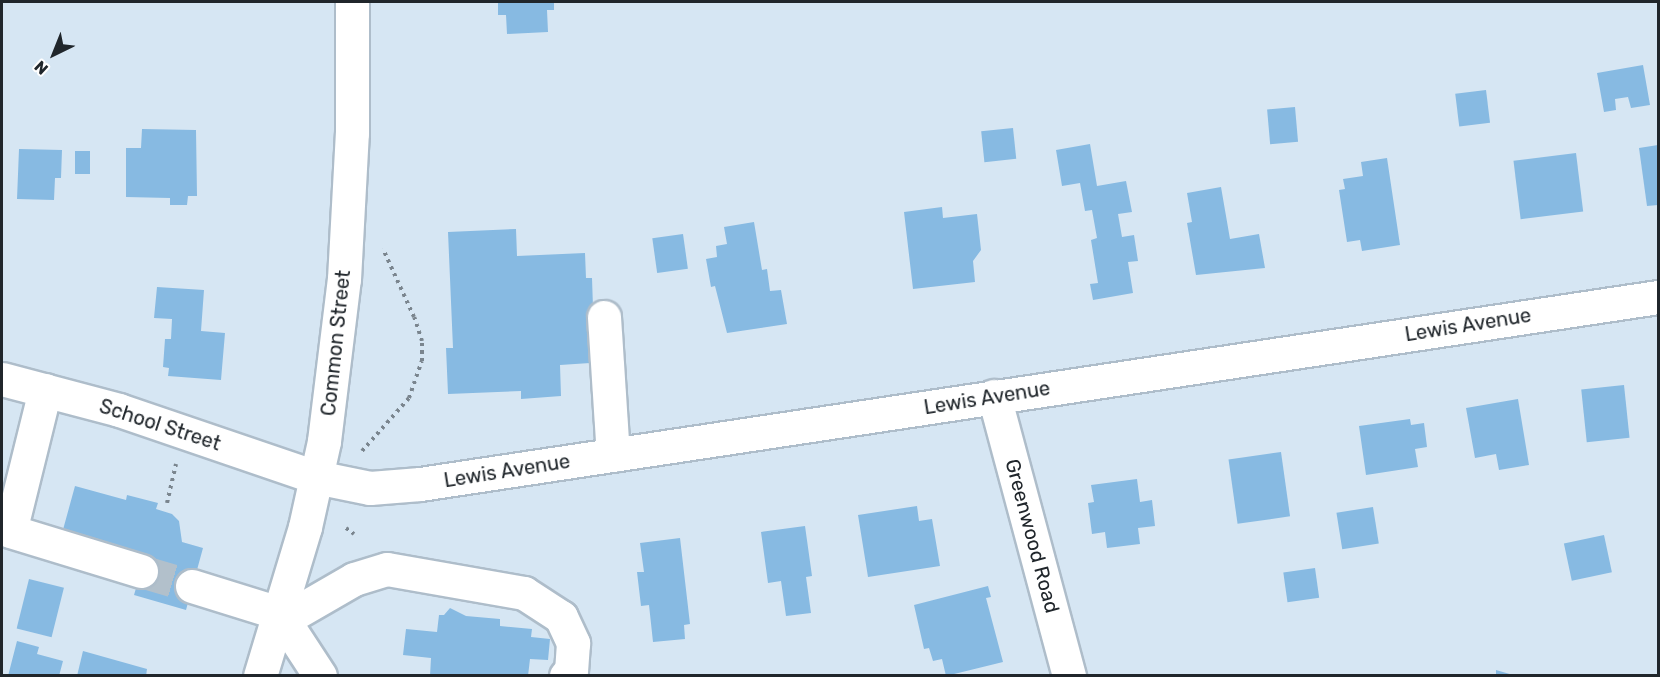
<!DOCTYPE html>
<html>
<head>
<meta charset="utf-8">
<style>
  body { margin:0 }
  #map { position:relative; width:1660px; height:677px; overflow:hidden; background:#d6e6f3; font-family:Rubik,sans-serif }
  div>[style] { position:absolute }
  .building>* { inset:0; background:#87bae2; transform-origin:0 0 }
  .minor-tunnel>* { height:33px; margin-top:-16.5px; transform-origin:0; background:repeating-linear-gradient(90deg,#b2c0cb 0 33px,transparent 0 49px) }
  .path>* { height:4px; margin-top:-2px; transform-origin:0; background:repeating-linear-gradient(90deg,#7a858e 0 3px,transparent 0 7.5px) }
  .roads { filter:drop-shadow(2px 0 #aebdca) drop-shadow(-2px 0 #aebdca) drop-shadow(0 2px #aebdca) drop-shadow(0 -2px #aebdca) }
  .minor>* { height:33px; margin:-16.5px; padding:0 16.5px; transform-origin:16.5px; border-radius:16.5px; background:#fff }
  .major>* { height:33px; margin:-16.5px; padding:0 16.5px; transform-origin:16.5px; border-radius:16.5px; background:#fff }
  span { translate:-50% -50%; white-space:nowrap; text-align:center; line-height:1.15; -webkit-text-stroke:5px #fff; paint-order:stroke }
  .street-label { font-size:20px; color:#20262b }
  .frame { position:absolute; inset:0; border:3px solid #20262b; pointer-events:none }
  .north { position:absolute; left:24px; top:24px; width:60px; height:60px; -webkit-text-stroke:4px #fff; paint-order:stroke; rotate:223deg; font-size:16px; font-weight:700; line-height:24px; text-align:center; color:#20262b }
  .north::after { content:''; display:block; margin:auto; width:21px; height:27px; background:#20262b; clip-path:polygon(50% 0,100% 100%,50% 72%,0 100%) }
</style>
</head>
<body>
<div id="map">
  <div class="building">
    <div style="clip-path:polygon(498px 2px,554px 2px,554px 10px,547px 10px,548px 32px,507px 34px,506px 15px,498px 15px)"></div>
    <div style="clip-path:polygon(1643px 65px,1650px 105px,1631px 108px,1628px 97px,1615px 99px,1616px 110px,1604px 112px,1597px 73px)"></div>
    <div style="left:1486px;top:90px;width:33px;height:31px;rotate:83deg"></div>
    <div style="left:1295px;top:107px;width:35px;height:28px;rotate:85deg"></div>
    <div style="left:1013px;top:128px;width:31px;height:32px;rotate:84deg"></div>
    <div style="clip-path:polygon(142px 129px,196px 130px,197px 196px,188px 196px,187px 205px,170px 205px,170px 198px,126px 197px,126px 148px,141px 148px)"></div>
    <div style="clip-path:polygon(1090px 144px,1097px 186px,1126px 181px,1132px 212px,1118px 214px,1122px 237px,1134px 235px,1138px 261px,1128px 262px,1133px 293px,1093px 300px,1090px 284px,1098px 283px,1091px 240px,1097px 238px,1092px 210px,1085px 211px,1080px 183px,1062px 186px,1056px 150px)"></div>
    <div style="clip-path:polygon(1658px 145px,1658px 205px,1647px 206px,1639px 148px)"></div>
    <div style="clip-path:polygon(19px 149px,62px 150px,61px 178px,55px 178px,54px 200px,17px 199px)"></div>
    <div style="left:75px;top:151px;width:15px;height:23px"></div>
    <div style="left:1576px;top:153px;width:59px;height:63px;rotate:83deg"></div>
    <div style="clip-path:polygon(1387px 158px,1400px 245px,1362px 251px,1360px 240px,1347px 242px,1339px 190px,1345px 189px,1343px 179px,1363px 176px,1361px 162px)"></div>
    <div style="clip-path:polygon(1221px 187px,1230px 239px,1259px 234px,1265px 268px,1196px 275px,1187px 223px,1192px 222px,1187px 193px)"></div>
    <div style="clip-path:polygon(942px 207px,943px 218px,977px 214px,981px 250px,973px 261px,975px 282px,913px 289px,904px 212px)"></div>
    <div style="clip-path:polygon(754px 222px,762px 270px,767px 269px,770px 291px,781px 290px,787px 324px,727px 333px,715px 286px,711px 287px,706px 259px,717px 257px,716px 246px,727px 244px,724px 227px)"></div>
    <div style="clip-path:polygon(516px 229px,517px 256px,585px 253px,586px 278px,592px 278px,594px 337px,589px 338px,590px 363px,560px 365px,561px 396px,521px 399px,521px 391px,448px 394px,446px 348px,453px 348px,448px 232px)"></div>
    <div style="left:683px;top:234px;width:35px;height:31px;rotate:82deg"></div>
    <div style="clip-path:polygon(157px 287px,204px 290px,201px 331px,225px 333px,221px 380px,168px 376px,169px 368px,163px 367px,165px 339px,171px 339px,172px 319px,154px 318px)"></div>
    <div style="left:1624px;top:385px;width:53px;height:43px;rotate:84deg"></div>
    <div style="clip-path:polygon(1518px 399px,1529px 465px,1499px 470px,1496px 454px,1475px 458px,1466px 408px)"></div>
    <div style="clip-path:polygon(1410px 419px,1411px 425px,1424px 423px,1427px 447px,1415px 449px,1418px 467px,1366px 475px,1359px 426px)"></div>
    <div style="left:1281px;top:452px;width:65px;height:53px;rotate:82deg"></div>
    <div style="clip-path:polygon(1137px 479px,1140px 502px,1152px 500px,1155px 526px,1138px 528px,1140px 544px,1107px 548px,1105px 532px,1092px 534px,1088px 503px,1094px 502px,1091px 485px)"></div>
    <div style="clip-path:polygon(75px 486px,126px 500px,127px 495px,158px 503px,156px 509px,172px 514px,179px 521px,182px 542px,203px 548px,186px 610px,134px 595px,141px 571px,61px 537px)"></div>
    <div style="clip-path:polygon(917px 506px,919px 521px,932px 519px,940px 566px,868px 577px,858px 515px)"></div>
    <div style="left:1373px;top:507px;width:37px;height:37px;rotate:81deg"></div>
    <div style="clip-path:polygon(805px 526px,812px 576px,806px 577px,811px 613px,786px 616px,781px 581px,768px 583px,761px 532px)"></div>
    <div style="left:1604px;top:535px;width:38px;height:41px;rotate:78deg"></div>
    <div style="clip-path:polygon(680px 538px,690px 624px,684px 625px,685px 639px,653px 642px,649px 605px,641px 606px,637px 572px,644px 572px,640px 543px)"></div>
    <div style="left:1315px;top:568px;width:30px;height:32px;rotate:82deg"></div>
    <div style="left:29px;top:579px;width:36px;height:51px;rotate:14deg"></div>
    <div style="clip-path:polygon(988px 586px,991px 597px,986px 598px,1003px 662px,946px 676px,942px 659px,933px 661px,929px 648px,924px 649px,914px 605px)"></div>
    <div style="clip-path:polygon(450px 608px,466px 616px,500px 619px,500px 626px,532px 629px,531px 637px,550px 639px,548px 660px,530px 659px,528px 676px,430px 676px,431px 658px,403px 655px,406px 629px,437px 632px,439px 615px,444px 615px)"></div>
    <div style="clip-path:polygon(17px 641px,39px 647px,37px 654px,63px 661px,59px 676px,8px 676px)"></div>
    <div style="clip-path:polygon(83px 651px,147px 669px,146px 676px,77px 676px)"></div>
    <div style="clip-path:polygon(1496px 670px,1513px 675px,1513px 676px,1496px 676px)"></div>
  </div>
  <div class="minor-tunnel">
    <div style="left:141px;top:571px;width:53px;rotate:16.4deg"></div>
  </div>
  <div class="path">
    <div style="left:362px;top:451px;width:71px;rotate:-48.4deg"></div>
    <div style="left:409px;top:398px;width:39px;rotate:-71deg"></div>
    <div style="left:422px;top:361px;width:20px;rotate:-90deg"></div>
    <div style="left:422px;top:341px;width:25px;rotate:-108deg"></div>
    <div style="left:414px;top:317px;width:75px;rotate:-114.5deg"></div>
    <div style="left:167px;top:503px;width:40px;rotate:-77deg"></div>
    <div style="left:346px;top:528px;width:10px;rotate:37deg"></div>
  </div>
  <div class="roads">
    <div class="minor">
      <div style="left:604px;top:317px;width:138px;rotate:86.3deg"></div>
      <div style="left:2px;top:379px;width:121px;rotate:14.8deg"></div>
      <div style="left:119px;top:410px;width:208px;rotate:18.8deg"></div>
      <div style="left:316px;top:477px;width:55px;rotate:11.5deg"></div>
      <div style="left:370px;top:488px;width:50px;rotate:-4.6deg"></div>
      <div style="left:420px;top:484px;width:1252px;rotate:-8.59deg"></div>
      <div style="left:45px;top:390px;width:145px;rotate:103.9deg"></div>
      <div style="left:10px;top:531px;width:137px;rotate:17deg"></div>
      <div style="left:994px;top:396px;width:290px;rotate:75deg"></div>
      <div style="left:192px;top:586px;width:91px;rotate:17.2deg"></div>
      <div style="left:279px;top:613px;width:75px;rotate:56.9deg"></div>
      <div style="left:283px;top:620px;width:82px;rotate:-30deg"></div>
      <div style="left:354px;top:579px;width:34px;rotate:-17deg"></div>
      <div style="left:387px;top:569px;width:139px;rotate:9.9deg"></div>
      <div style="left:524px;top:593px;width:44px;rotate:33deg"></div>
      <div style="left:561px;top:617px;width:29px;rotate:65deg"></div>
      <div style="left:573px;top:643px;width:27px;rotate:94deg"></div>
      <div style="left:571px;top:670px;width:8px;rotate:130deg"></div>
    </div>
    <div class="major">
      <div style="left:260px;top:676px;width:156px;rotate:-73.2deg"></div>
      <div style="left:305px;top:527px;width:88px;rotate:-77.5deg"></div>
      <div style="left:324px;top:441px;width:163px;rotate:-83deg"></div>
      <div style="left:344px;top:279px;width:146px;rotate:-86.9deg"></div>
      <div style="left:352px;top:133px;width:131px;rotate:-90deg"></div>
    </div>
  </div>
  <div class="street-label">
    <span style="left:1468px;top:325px;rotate:-9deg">Lewis Avenue</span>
    <span style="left:336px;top:343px;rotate:-84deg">Common Street</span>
    <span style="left:987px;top:398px;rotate:-9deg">Lewis Avenue</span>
    <span style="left:160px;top:425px;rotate:18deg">School Street</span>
    <span style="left:507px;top:471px;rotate:-9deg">Lewis Avenue</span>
    <span style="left:1032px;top:536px;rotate:75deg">Greenwood Road</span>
  </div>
  <div class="frame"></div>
  <div class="north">N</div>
</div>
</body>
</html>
